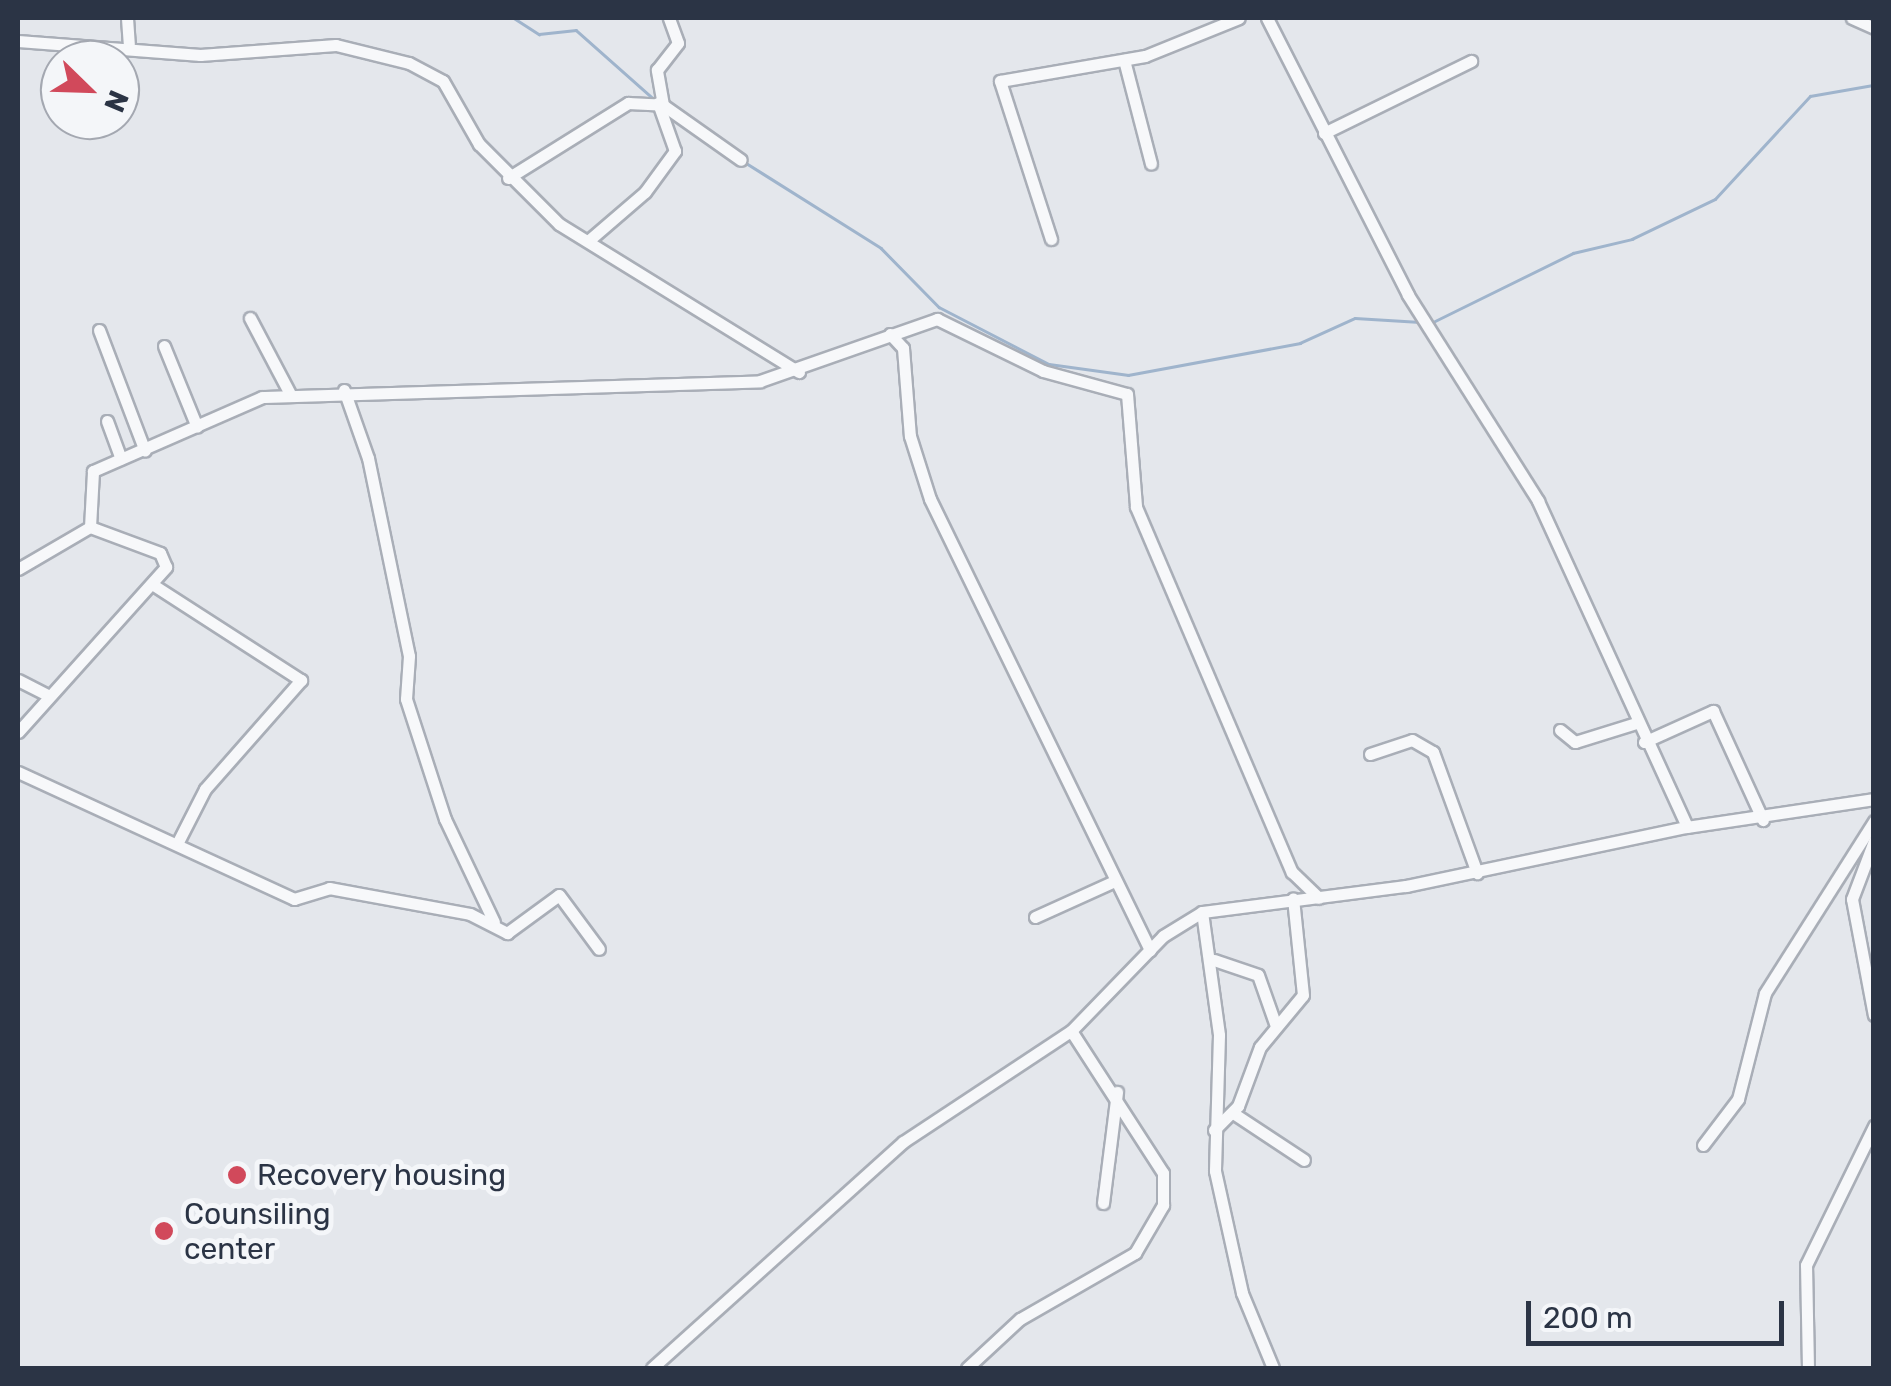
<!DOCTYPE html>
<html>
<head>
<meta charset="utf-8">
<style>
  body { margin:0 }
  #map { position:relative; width:1891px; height:1386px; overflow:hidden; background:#e4e7ec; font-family:Rubik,sans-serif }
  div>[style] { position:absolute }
  .stream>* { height:2.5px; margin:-1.25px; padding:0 1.25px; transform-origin:1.25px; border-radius:1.25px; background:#9fb4cc }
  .roads { filter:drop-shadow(2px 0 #a9aeb7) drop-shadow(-2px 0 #a9aeb7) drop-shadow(0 2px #a9aeb7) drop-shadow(0 -2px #a9aeb7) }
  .minor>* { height:11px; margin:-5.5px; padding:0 5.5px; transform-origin:5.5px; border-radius:5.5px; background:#f7f8fa }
  .dots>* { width:28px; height:28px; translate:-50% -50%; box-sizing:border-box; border:5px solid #f4f6f9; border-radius:50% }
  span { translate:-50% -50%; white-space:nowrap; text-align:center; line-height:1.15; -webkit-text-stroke:10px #f4f6f9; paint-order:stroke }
  .poi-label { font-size:30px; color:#2b3445 }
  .left { translate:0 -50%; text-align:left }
  .frame { position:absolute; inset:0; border:20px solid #2b3445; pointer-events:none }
  .north { position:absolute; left:40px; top:40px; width:100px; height:100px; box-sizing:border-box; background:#f4f6f9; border:2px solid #a4a8b1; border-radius:50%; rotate:113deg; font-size:28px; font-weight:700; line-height:40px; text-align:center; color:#2b3445 }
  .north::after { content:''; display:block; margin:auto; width:35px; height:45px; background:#d1495b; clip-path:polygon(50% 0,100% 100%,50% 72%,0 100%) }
  .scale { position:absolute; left:1526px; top:1301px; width:258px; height:45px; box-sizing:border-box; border:5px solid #2b3445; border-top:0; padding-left:12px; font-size:30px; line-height:35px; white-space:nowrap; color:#2b3445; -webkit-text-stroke:8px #f4f6f9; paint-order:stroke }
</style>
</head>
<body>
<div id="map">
  <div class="stream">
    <div style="left:514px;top:18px;width:30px;rotate:33deg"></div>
    <div style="left:539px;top:34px;width:37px;rotate:-6deg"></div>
    <div style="left:576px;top:30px;width:106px;rotate:41.5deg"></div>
    <div style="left:743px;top:161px;width:163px;rotate:32.2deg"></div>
    <div style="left:881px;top:248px;width:83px;rotate:45.5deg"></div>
    <div style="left:939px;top:307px;width:124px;rotate:27.4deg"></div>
    <div style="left:1049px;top:364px;width:80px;rotate:7.9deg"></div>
    <div style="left:1128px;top:375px;width:175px;rotate:-10.5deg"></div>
    <div style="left:1300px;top:343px;width:60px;rotate:-24.4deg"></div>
    <div style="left:1355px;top:318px;width:65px;rotate:3.5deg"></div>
    <div style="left:1433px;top:322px;width:156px;rotate:-26.2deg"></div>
    <div style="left:1573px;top:253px;width:61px;rotate:-13.3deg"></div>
    <div style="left:1632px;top:239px;width:92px;rotate:-25.7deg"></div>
    <div style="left:1715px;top:199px;width:140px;rotate:-47.3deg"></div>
    <div style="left:1810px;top:96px;width:65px;rotate:-9.8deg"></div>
  </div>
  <div class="roads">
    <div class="minor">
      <div style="left:127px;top:18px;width:26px;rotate:86deg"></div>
      <div style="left:1267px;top:18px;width:311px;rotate:63deg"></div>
      <div style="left:1408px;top:295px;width:244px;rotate:57.7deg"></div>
      <div style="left:1538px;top:501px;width:358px;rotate:65.4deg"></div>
      <div style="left:1852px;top:18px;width:24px;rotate:24deg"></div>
      <div style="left:18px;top:41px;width:183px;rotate:4.4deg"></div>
      <div style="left:200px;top:55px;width:136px;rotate:-4.2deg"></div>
      <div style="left:336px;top:45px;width:75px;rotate:13.9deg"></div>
      <div style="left:409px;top:63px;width:38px;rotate:28deg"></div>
      <div style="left:443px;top:81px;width:73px;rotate:60.3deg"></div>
      <div style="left:479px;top:144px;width:113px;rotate:45deg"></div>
      <div style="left:559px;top:224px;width:282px;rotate:31.7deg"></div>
      <div style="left:1124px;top:60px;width:107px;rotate:75.4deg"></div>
      <div style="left:663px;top:105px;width:36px;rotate:-100deg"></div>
      <div style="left:657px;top:70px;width:34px;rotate:-52deg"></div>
      <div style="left:678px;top:43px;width:27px;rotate:-110deg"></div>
      <div style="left:1324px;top:133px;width:164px;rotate:-26.1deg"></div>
      <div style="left:508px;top:178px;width:142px;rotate:-32deg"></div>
      <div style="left:628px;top:103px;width:35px;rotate:3deg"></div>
      <div style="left:663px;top:105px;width:95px;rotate:35.2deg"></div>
      <div style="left:1051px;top:239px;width:166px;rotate:-107.9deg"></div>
      <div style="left:1000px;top:81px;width:147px;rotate:-9.8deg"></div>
      <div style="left:1145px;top:56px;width:101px;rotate:-22deg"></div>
      <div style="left:588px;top:241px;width:75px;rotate:-40.7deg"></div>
      <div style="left:645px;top:192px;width:51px;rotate:-53.8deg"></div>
      <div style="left:675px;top:151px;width:51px;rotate:-109.5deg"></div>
      <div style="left:250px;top:318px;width:84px;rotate:62.2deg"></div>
      <div style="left:99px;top:330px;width:129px;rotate:69.2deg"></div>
      <div style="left:890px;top:334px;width:19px;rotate:47deg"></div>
      <div style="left:903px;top:348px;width:88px;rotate:85.5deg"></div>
      <div style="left:910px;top:436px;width:66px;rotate:72.4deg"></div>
      <div style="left:930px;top:499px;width:502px;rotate:64deg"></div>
      <div style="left:164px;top:346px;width:87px;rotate:67.8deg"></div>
      <div style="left:344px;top:390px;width:72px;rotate:70.6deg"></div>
      <div style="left:368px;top:458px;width:202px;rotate:78.3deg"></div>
      <div style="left:409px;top:656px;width:43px;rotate:94deg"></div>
      <div style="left:406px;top:699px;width:126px;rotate:72deg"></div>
      <div style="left:445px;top:819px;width:114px;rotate:64.6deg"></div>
      <div style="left:107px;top:421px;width:40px;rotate:69.8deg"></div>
      <div style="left:18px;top:569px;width:83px;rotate:-30.3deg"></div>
      <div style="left:90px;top:527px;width:56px;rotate:-86.9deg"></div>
      <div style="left:93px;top:471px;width:184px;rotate:-23.6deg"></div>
      <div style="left:262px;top:397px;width:498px;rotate:-1.8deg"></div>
      <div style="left:760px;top:381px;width:188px;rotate:-19.3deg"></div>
      <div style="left:937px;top:319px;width:118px;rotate:26.1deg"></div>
      <div style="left:1043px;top:371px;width:87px;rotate:15.3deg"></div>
      <div style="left:1127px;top:394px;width:113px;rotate:85.4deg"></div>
      <div style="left:1136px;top:507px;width:397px;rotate:66.9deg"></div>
      <div style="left:1292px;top:872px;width:37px;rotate:44deg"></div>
      <div style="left:155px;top:586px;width:174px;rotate:32.8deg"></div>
      <div style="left:301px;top:680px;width:145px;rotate:131.4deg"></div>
      <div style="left:205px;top:789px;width:59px;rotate:117deg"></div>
      <div style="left:18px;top:680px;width:35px;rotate:27deg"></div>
      <div style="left:1560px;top:730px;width:19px;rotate:39deg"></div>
      <div style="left:1575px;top:742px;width:64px;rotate:-17.3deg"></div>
      <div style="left:18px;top:732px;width:222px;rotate:-48.1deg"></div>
      <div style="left:166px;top:567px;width:15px;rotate:-113deg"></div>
      <div style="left:160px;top:553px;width:75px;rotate:-159.6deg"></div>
      <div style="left:1644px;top:742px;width:76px;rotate:-24.2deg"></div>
      <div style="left:1713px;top:711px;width:120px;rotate:65.4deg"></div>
      <div style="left:1370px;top:754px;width:44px;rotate:-18.4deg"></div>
      <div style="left:1412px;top:740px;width:24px;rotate:30deg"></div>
      <div style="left:1433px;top:752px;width:129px;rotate:70deg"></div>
      <div style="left:18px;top:772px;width:304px;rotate:24.7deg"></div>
      <div style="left:294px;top:899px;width:37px;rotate:-17deg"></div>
      <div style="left:329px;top:888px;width:143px;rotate:10.4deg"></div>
      <div style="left:470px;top:914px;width:42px;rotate:27.2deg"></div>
      <div style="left:507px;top:933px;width:64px;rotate:-36.2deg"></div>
      <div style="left:559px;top:895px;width:67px;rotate:53.5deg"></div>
      <div style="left:1874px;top:841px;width:62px;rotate:110.8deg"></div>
      <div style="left:1852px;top:899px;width:118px;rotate:79.3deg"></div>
      <div style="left:1202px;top:912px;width:124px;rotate:82.1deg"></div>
      <div style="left:1219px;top:1035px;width:136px;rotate:91.7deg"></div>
      <div style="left:1215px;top:1171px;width:125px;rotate:77.5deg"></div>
      <div style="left:1242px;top:1293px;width:81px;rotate:67.5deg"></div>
      <div style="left:1035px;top:917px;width:85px;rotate:-24.4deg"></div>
      <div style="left:1214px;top:960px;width:46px;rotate:18.8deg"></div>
      <div style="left:1258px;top:975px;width:54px;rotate:70.6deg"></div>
      <div style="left:1233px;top:1113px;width:85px;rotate:33.5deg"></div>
      <div style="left:1214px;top:1130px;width:34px;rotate:-45deg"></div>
      <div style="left:1238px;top:1106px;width:63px;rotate:-69.6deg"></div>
      <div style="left:1260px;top:1047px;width:67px;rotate:-50.4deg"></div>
      <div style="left:1303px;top:995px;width:97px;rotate:-95.9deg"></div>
      <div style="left:1703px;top:1145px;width:58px;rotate:-52.7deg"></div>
      <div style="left:1738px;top:1099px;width:109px;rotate:-75.7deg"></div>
      <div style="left:1765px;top:993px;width:204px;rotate:-57.6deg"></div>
      <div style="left:1103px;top:1203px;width:112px;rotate:-82.8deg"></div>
      <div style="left:652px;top:1368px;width:338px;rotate:-42deg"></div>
      <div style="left:903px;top:1142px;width:201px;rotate:-33.5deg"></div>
      <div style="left:1071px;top:1031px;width:132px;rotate:-45.9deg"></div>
      <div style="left:1163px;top:936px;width:46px;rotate:-31.6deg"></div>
      <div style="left:1202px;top:912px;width:206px;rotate:-7.3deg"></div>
      <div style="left:1406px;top:886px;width:287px;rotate:-11.9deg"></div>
      <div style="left:1687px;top:827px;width:189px;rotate:-8.5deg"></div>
      <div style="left:967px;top:1368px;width:72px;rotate:-42.8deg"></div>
      <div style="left:1020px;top:1319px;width:133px;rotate:-29.9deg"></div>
      <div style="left:1135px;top:1253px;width:56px;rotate:-59.7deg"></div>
      <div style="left:1163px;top:1205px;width:32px;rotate:-90deg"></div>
      <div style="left:1163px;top:1173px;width:169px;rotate:-122.9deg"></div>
      <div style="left:1808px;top:1368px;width:103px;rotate:-91.1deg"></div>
      <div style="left:1806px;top:1265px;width:155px;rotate:-63.9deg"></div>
    </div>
  </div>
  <div class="dots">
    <div style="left:237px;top:1175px;background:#d1495b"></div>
    <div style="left:164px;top:1231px;background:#d1495b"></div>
  </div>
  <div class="poi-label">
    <span class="left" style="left:257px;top:1175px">Recovery housing</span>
    <span class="left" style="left:184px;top:1231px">Counsiling<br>center</span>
  </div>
  <div class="frame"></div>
  <div class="north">N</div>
  <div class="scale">200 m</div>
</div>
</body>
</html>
